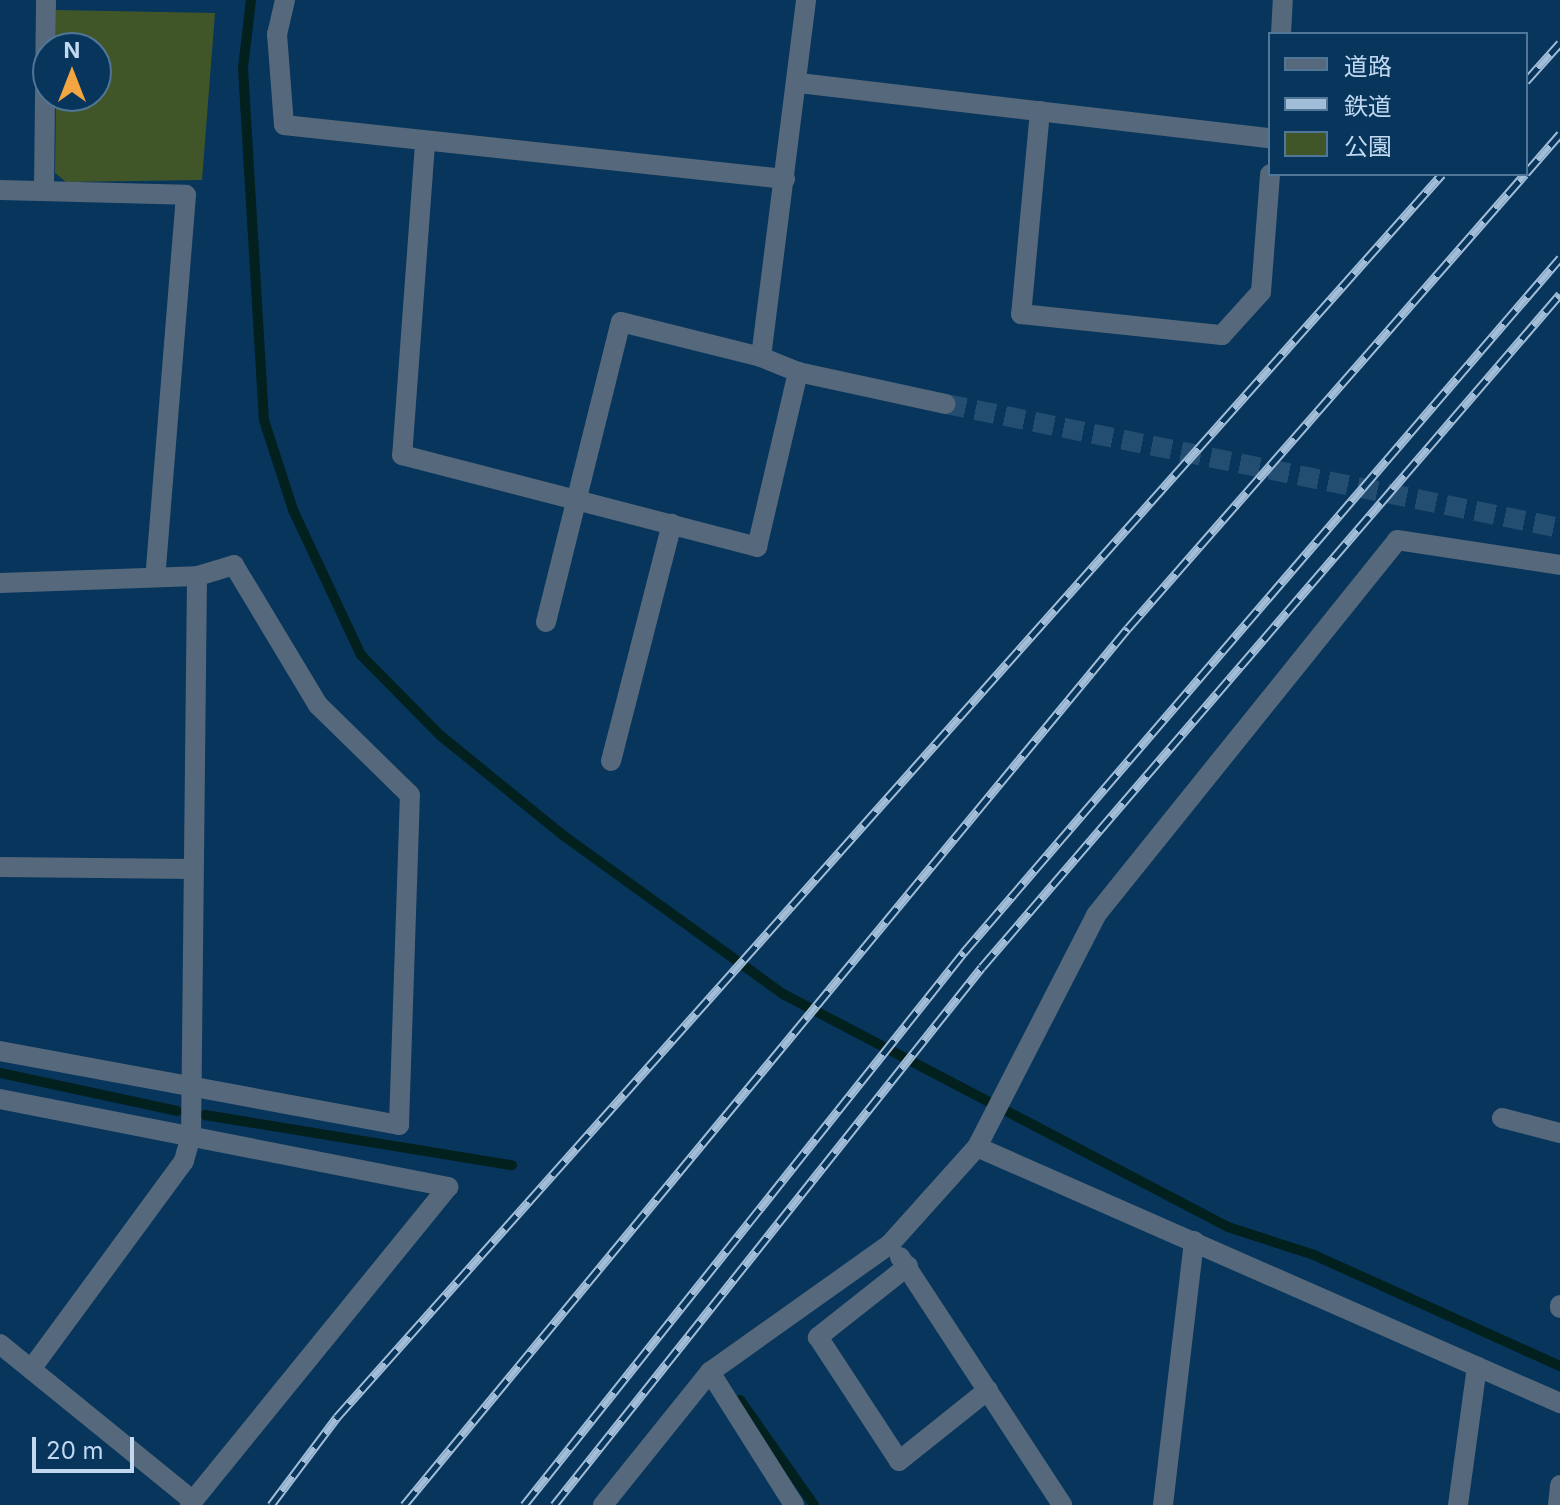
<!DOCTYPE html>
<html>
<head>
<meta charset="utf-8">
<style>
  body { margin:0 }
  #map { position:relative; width:1560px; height:1505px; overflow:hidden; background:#07355b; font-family:Inter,"Noto Sans JP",sans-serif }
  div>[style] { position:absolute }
  .green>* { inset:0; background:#415628 }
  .stream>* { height:10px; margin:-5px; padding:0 5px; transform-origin:5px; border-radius:5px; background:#01201e }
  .minor-tunnel>* { height:20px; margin-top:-10px; transform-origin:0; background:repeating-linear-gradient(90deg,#234d71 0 20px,transparent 0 30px) }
  .minor>* { height:20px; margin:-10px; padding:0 10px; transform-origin:10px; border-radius:10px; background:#56687b }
  .rail>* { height:9px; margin-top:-4.5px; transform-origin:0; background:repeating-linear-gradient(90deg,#07355b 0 18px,#a2bdd7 0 36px); box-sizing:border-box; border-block:2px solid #a2bdd7 }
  span { translate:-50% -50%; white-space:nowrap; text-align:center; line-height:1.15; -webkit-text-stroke:8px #07355b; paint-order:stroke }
  .legend { position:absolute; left:1268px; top:32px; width:260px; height:144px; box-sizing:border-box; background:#07355b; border:2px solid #517697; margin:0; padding:10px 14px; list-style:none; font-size:24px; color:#c1d8f0 }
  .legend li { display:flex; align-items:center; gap:16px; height:40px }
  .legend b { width:40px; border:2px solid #517697 }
  .north { position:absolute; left:32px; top:32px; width:80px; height:80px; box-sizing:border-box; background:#07355b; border:2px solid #517697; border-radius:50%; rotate:0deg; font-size:22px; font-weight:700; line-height:32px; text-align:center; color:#c1d8f0 }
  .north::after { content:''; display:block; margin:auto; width:28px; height:36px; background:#f2a541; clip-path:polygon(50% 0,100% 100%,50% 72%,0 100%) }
  .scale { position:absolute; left:32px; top:1437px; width:102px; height:36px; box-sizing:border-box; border:4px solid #c1d8f0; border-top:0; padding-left:10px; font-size:24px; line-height:28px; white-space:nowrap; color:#c1d8f0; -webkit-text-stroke:6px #07355b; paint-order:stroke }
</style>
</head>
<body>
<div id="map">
  <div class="green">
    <div style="clip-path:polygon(56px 10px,215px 13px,202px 180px,66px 182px,55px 173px,56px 96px,96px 96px,96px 48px,56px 48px)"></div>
  </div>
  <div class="stream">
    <div style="left:251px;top:0;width:68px;rotate:96.7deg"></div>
    <div style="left:243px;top:68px;width:353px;rotate:86.6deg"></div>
    <div style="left:264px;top:420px;width:95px;rotate:72.1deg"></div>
    <div style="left:293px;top:510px;width:160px;rotate:64.9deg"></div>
    <div style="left:361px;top:655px;width:114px;rotate:45.4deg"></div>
    <div style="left:441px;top:736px;width:159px;rotate:39.1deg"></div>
    <div style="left:564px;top:836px;width:270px;rotate:35.8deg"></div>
    <div style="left:783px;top:994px;width:502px;rotate:27.64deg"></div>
    <div style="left:1228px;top:1227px;width:90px;rotate:18deg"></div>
    <div style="left:1314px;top:1255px;width:270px;rotate:24.3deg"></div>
    <div style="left:0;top:1073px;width:181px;rotate:12.1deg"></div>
    <div style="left:205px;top:1115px;width:311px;rotate:9.3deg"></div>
    <div style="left:740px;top:1400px;width:128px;rotate:54.8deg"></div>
  </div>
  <div class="minor-tunnel">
    <div style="left:946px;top:404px;width:626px;rotate:11.42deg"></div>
  </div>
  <div class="minor">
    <div style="left:285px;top:0;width:35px;rotate:103deg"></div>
    <div style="left:277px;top:34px;width:91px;rotate:85.6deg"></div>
    <div style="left:284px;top:125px;width:504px;rotate:6.15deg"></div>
    <div style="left:1281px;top:34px;width:34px;rotate:-87deg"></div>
    <div style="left:799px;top:83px;width:474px;rotate:6.7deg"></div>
    <div style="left:1040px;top:111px;width:204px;rotate:95.3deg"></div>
    <div style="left:1021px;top:314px;width:202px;rotate:6deg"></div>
    <div style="left:1222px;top:335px;width:58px;rotate:-47.8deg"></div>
    <div style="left:1261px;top:292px;width:118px;rotate:-85.6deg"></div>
    <div style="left:425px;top:144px;width:312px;rotate:94.2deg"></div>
    <div style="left:402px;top:455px;width:367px;rotate:14.5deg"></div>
    <div style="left:757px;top:547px;width:180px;rotate:-76.8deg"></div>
    <div style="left:798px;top:372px;width:40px;rotate:-158deg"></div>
    <div style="left:761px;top:357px;width:360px;rotate:-82.8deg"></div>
    <div style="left:0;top:190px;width:186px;rotate:1.5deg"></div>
    <div style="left:186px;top:195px;width:383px;rotate:94.6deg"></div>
    <div style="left:44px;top:191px;width:191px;rotate:-89.4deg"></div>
    <div style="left:798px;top:372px;width:151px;rotate:12.2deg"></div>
    <div style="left:0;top:583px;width:197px;rotate:-2deg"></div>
    <div style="left:197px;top:576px;width:560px;rotate:90.61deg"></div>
    <div style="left:191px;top:1136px;width:26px;rotate:106deg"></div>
    <div style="left:184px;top:1161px;width:258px;rotate:126.3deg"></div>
    <div style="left:546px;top:622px;width:309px;rotate:-76deg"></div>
    <div style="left:621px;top:322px;width:144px;rotate:14deg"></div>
    <div style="left:611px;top:761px;width:245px;rotate:-75.6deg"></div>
    <div style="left:0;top:867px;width:193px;rotate:0.6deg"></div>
    <div style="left:0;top:1051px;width:406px;rotate:10.5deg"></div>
    <div style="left:399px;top:1125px;width:330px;rotate:-88.1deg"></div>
    <div style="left:410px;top:795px;width:129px;rotate:-135.6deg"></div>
    <div style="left:318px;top:705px;width:163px;rotate:-121deg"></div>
    <div style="left:234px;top:565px;width:39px;rotate:163deg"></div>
    <div style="left:0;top:1099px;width:457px;rotate:11.1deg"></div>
    <div style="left:448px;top:1187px;width:409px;rotate:129.1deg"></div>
    <div style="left:1502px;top:1118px;width:60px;rotate:14.5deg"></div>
    <div style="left:977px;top:1147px;width:261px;rotate:-62.8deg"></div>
    <div style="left:1096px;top:915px;width:481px;rotate:-51.2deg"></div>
    <div style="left:1397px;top:540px;width:165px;rotate:8.7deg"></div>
    <div style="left:900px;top:1257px;width:296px;rotate:56.8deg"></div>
    <div style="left:908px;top:1266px;width:115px;rotate:141.7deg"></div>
    <div style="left:818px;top:1337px;width:148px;rotate:56.8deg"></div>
    <div style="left:899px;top:1461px;width:114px;rotate:-38.6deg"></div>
    <div style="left:1560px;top:1305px;width:3px;rotate:90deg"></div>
    <div style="left:0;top:1344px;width:249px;rotate:39.1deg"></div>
    <div style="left:710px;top:1372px;width:157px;rotate:57.7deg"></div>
    <div style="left:603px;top:1505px;width:171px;rotate:-51.2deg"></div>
    <div style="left:710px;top:1372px;width:221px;rotate:-35.4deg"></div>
    <div style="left:890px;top:1244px;width:130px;rotate:-48.1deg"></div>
    <div style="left:977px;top:1147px;width:637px;rotate:23.71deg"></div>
    <div style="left:1163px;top:1505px;width:266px;rotate:-83.3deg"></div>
    <div style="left:1458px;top:1505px;width:140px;rotate:-82.2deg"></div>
    <div style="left:1558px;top:1505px;width:20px;rotate:-84deg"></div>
  </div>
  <div class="rail">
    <div style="left:1526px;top:81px;width:51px;rotate:-48.2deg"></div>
    <div style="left:1526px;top:173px;width:52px;rotate:-48.9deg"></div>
    <div style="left:271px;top:1505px;width:110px;rotate:-53.1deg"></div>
    <div style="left:337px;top:1417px;width:1663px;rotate:-48.36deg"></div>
    <div style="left:404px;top:1505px;width:1137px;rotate:-50.46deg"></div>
    <div style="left:1128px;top:628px;width:603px;rotate:-48.83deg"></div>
    <div style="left:524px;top:1505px;width:707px;rotate:-51.49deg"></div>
    <div style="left:964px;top:952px;width:915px;rotate:-49.34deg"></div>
    <div style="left:554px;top:1505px;width:687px;rotate:-51.5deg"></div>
    <div style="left:982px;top:967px;width:887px;rotate:-49.34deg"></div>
  </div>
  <ul class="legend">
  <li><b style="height:10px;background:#56687b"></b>道路</li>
  <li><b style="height:10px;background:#a2bdd7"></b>鉄道</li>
  <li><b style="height:22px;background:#415628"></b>公園</li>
  </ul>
  <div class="north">N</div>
  <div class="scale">20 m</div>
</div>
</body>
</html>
